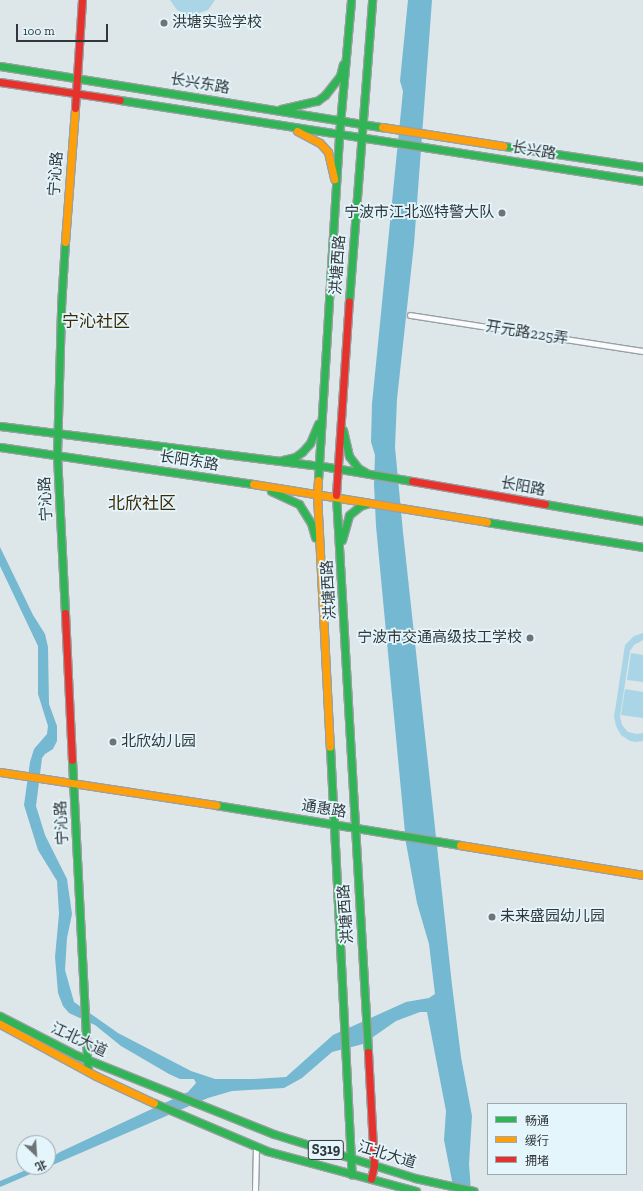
<!DOCTYPE html>
<html>
<head>
<meta charset="utf-8">
<style>
  body { margin:0 }
  #map { position:relative; width:643px; height:1191px; overflow:hidden; background:#dde6e9; font-family:"Zilla Slab","Noto Sans SC",serif }
  div>[style] { position:absolute }
  .green>* { inset:0; background:#aad5e6 }
  .water>* { inset:0; background:#75b8d1 }
  .roads { filter:drop-shadow(1px 0 #99a0a3) drop-shadow(-1px 0 #99a0a3) drop-shadow(0 1px #99a0a3) drop-shadow(0 -1px #99a0a3) }
  .street>* { height:5px; margin:-2.5px; padding:0 2.5px; transform-origin:2.5px; border-radius:2.5px; background:#fafbfc }
  .fast>* { height:7px; margin:-3.5px; padding:0 3.5px; transform-origin:3.5px; border-radius:3.5px; background:#30b455 }
  .slow>* { height:7px; margin:-3.5px; padding:0 3.5px; transform-origin:3.5px; border-radius:3.5px; background:#ff9f0a }
  .jam>* { height:7px; margin:-3.5px; padding:0 3.5px; transform-origin:3.5px; border-radius:3.5px; background:#e5322d }
  .dots>* { width:11px; height:11px; translate:-50% -50%; box-sizing:border-box; border:2px solid #e4f5fc; border-radius:50% }
  span { translate:-50% -50%; white-space:nowrap; text-align:center; line-height:1.15; -webkit-text-stroke:3.5px #e4f5fc; paint-order:stroke }
  .shield-label span { padding:1px 3px; background:#e4f5fc; border:1px solid; border-radius:3px; -webkit-text-stroke-width:0 }
  .shield-label { font-size:14px; color:#31373a; font-weight:700 }
  .poi-label { font-size:15px; color:#31373a }
  .left { translate:0 -50%; text-align:left }
  .right { translate:-100% -50%; text-align:right }
  .street-label { font-size:15px; color:#31373a }
  .quarter-label { font-size:17px; color:#3f2903 }
  .legend { position:absolute; left:487px; top:1103px; width:140px; height:72px; box-sizing:border-box; background:#e4f5fc; border:1px solid #9ca9ae; margin:0; padding:5px 7px; list-style:none; font-size:12px; color:#31373a }
  .legend li { display:flex; align-items:center; gap:8px; height:20px }
  .legend b { width:20px; border:1px solid #9ca9ae }
  .north { position:absolute; left:16px; top:1135px; width:40px; height:40px; box-sizing:border-box; background:#e4f5fc; border:1px solid #9ca9ae; border-radius:50%; rotate:155deg; font-size:11px; font-weight:700; line-height:16px; text-align:center; color:#31373a }
  .north::after { content:''; display:block; margin:auto; width:14px; height:18px; background:#6d7477; clip-path:polygon(50% 0,100% 100%,50% 72%,0 100%) }
  .scale { position:absolute; left:16px; top:24px; width:92px; height:18px; box-sizing:border-box; border:2px solid #31373a; border-top:0; padding-left:5px; font-size:12px; line-height:14px; white-space:nowrap; color:#31373a; -webkit-text-stroke:3px #e4f5fc; paint-order:stroke }
</style>
</head>
<body>
<div id="map">
  <div class="green">
    <div style="clip-path:polygon(170px 0,215px 0,208px 10px,193px 15px,187px 15px,177px 10px)"></div>
    <div style="clip-path:polygon(643px 633px,643px 640px,634px 645px,630px 651px,620px 716px,622px 725px,628px 732px,637px 734px,643px 733px,643px 741px,635px 742px,630px 741px,621px 735px,616px 726px,614px 717px,625px 645px,634px 636px)"></div>
    <div style="clip-path:polygon(631px 653px,643px 655px,643px 682px,627px 680px)"></div>
    <div style="clip-path:polygon(625px 689px,643px 692px,643px 718px,621px 715px)"></div>
  </div>
  <div class="water">
    <div style="clip-path:polygon(408px 0,432px 0,414px 244px,397px 399px,395px 447px,403px 532px,452px 985px,461px 1057px,472px 1116px,469px 1164px,471px 1191px,454px 1191px,444px 1140px,446px 1111px,427px 1012px,420px 1012px,396px 1021px,363px 1044px,332px 1052px,302px 1078px,284px 1088px,232px 1091px,208px 1098px,48px 1167px,48px 1160px,60px 1152px,188px 1092px,196px 1083px,194px 1079px,180px 1079px,169px 1074px,121px 1046px,95px 1025px,69px 1013px,63px 1006px,58px 993px,55px 957px,59px 914px,57px 881px,38px 850px,24px 805px,30px 762px,34px 749px,47px 734px,48px 726px,38px 694px,38px 646px,0 566px,0 547px,33px 615px,45px 634px,48px 647px,49px 704px,57px 726px,57px 741px,53px 749px,45px 754px,42px 758px,36px 806px,45px 835px,67px 879px,72px 914px,67px 938px,65px 970px,74px 1002px,118px 1033px,191px 1071px,215px 1079px,253px 1079px,286px 1077px,333px 1035px,406px 1002px,429px 998px,435px 994px,429px 944px,417px 903px,406px 843px,376px 526px,374px 484px,375px 455px,371px 442px,372px 404px,403px 91px,400px 81px)"></div>
    <div style="clip-path:polygon(33px 1167px,47px 1167px,0 1187px,0 1181px)"></div>
  </div>
  <div class="roads">
    <div class="street">
      <div style="left:410px;top:315px;width:236px;rotate:8.8deg"></div>
      <div style="left:255px;top:1191px;width:45px;rotate:-88.7deg"></div>
    </div>
    <div class="fast">
      <div style="left:0;top:66px;width:387px;rotate:9.1deg"></div>
      <div style="left:120px;top:100px;width:529px;rotate:8.8deg"></div>
      <div style="left:281px;top:109px;width:37px;rotate:-13deg"></div>
      <div style="left:317px;top:101px;width:10px;rotate:-37deg"></div>
      <div style="left:325px;top:95px;width:24px;rotate:-52deg"></div>
      <div style="left:340px;top:76px;width:12px;rotate:-76deg"></div>
      <div style="left:504px;top:146px;width:141px;rotate:8.6deg"></div>
      <div style="left:349px;top:301px;width:302px;rotate:-85.6deg"></div>
      <div style="left:0;top:426px;width:331px;rotate:7.1deg"></div>
      <div style="left:328px;top:467px;width:85px;rotate:9.5deg"></div>
      <div style="left:343px;top:430px;width:27px;rotate:77deg"></div>
      <div style="left:349px;top:456px;width:15px;rotate:53deg"></div>
      <div style="left:358px;top:468px;width:8px;rotate:30deg"></div>
      <div style="left:0;top:447px;width:256px;rotate:8.3deg"></div>
      <div style="left:283px;top:460px;width:12px;rotate:-14deg"></div>
      <div style="left:295px;top:457px;width:9px;rotate:-36deg"></div>
      <div style="left:302px;top:452px;width:12px;rotate:-48deg"></div>
      <div style="left:310px;top:443px;width:21px;rotate:-67deg"></div>
      <div style="left:318px;top:480px;width:346px;rotate:-86.5deg"></div>
      <div style="left:339px;top:135px;width:136px;rotate:-84.9deg"></div>
      <div style="left:271px;top:491px;width:31px;rotate:25deg"></div>
      <div style="left:299px;top:504px;width:22px;rotate:58deg"></div>
      <div style="left:311px;top:523px;width:15px;rotate:74deg"></div>
      <div style="left:336px;top:495px;width:558px;rotate:86.71deg"></div>
      <div style="left:545px;top:504px;width:99px;rotate:9.8deg"></div>
      <div style="left:487px;top:522px;width:158px;rotate:9.1deg"></div>
      <div style="left:342px;top:540px;width:26px;rotate:-74deg"></div>
      <div style="left:349px;top:515px;width:14px;rotate:-39deg"></div>
      <div style="left:360px;top:506px;width:9px;rotate:-18deg"></div>
      <div style="left:65px;top:613px;width:159px;rotate:-92.9deg"></div>
      <div style="left:57px;top:454px;width:147px;rotate:-88.4deg"></div>
      <div style="left:61px;top:307px;width:65px;rotate:-86.5deg"></div>
      <div style="left:330px;top:747px;width:428px;rotate:87.1deg"></div>
      <div style="left:72px;top:760px;width:311px;rotate:87.1deg"></div>
      <div style="left:216px;top:805px;width:247px;rotate:9.3deg"></div>
      <div style="left:0;top:1016px;width:85px;rotate:27.2deg"></div>
      <div style="left:76px;top:1055px;width:213px;rotate:21.8deg"></div>
      <div style="left:274px;top:1134px;width:148px;rotate:17.3deg"></div>
      <div style="left:415px;top:1178px;width:60px;rotate:12.4deg"></div>
      <div style="left:154px;top:1103px;width:123px;rotate:23deg"></div>
      <div style="left:267px;top:1151px;width:154px;rotate:15deg"></div>
    </div>
    <div class="slow">
      <div style="left:382px;top:127px;width:123px;rotate:8.9deg"></div>
      <div style="left:297px;top:131px;width:26px;rotate:28deg"></div>
      <div style="left:320px;top:143px;width:12px;rotate:48deg"></div>
      <div style="left:328px;top:152px;width:28px;rotate:77deg"></div>
      <div style="left:65px;top:242px;width:134px;rotate:-85.7deg"></div>
      <div style="left:318px;top:480px;width:14px;rotate:94deg"></div>
      <div style="left:317px;top:494px;width:253px;rotate:87.1deg"></div>
      <div style="left:253px;top:484px;width:237px;rotate:9.2deg"></div>
      <div style="left:0;top:772px;width:219px;rotate:8.7deg"></div>
      <div style="left:460px;top:845px;width:185px;rotate:9.3deg"></div>
      <div style="left:0;top:1024px;width:109px;rotate:28.4deg"></div>
      <div style="left:96px;top:1076px;width:64px;rotate:25deg"></div>
    </div>
    <div class="jam">
      <div style="left:0;top:82px;width:121px;rotate:8.5deg"></div>
      <div style="left:75px;top:108px;width:108px;rotate:-86.3deg"></div>
      <div style="left:412px;top:481px;width:135px;rotate:9.8deg"></div>
      <div style="left:336px;top:495px;width:194px;rotate:-86.2deg"></div>
      <div style="left:65px;top:613px;width:147px;rotate:87.3deg"></div>
      <div style="left:368px;top:1052px;width:113px;rotate:87deg"></div>
      <div style="left:374px;top:1165px;width:14px;rotate:102deg"></div>
    </div>
  </div>
  <div class="dots">
    <div style="left:164px;top:23px;background:#6d7477"></div>
    <div style="left:502px;top:213px;background:#6d7477"></div>
    <div style="left:530px;top:638px;background:#6d7477"></div>
    <div style="left:113px;top:742px;background:#6d7477"></div>
    <div style="left:492px;top:917px;background:#6d7477"></div>
  </div>
  <div class="shield-label">
    <span style="left:326px;top:1150px">S319</span>
  </div>
  <div class="poi-label">
    <span class="left" style="left:172px;top:23px">洪塘实验学校</span>
    <span class="right" style="left:494px;top:213px">宁波市江北巡特警大队</span>
    <span class="right" style="left:522px;top:638px">宁波市交通高级技工学校</span>
    <span class="left" style="left:121px;top:742px">北欣幼儿园</span>
    <span class="left" style="left:500px;top:917px">未来盛园幼儿园</span>
  </div>
  <div class="street-label">
    <span style="left:200px;top:84px;rotate:9deg">长兴东路</span>
    <span style="left:534px;top:151px;rotate:9deg">长兴路</span>
    <span style="left:56px;top:174px;rotate:-86deg">宁沁路</span>
    <span style="left:338px;top:265px;rotate:-86deg">洪塘西路</span>
    <span style="left:527px;top:333px;rotate:9deg">开元路225弄</span>
    <span style="left:189px;top:461px;rotate:9deg">长阳东路</span>
    <span style="left:523px;top:487px;rotate:10deg">长阳路</span>
    <span style="left:46px;top:499px;rotate:-93deg">宁沁路</span>
    <span style="left:329px;top:590px;rotate:-93deg">洪塘西路</span>
    <span style="left:324px;top:809px;rotate:9deg">通惠路</span>
    <span style="left:62px;top:823px;rotate:-93deg">宁沁路</span>
    <span style="left:346px;top:914px;rotate:-94deg">洪塘西路</span>
    <span style="left:79px;top:1040px;rotate:25deg">江北大道</span>
    <span style="left:387px;top:1155px;rotate:17deg">江北大道</span>
  </div>
  <div class="quarter-label">
    <span style="left:96px;top:322px">宁沁社区</span>
    <span style="left:142px;top:504px">北欣社区</span>
  </div>
  <ul class="legend">
  <li><b style="height:5px;background:#30b455"></b>畅通</li>
  <li><b style="height:5px;background:#ff9f0a"></b>缓行</li>
  <li><b style="height:5px;background:#e5322d"></b>拥堵</li>
  </ul>
  <div class="north">北</div>
  <div class="scale">100 m</div>
</div>
</body>
</html>
